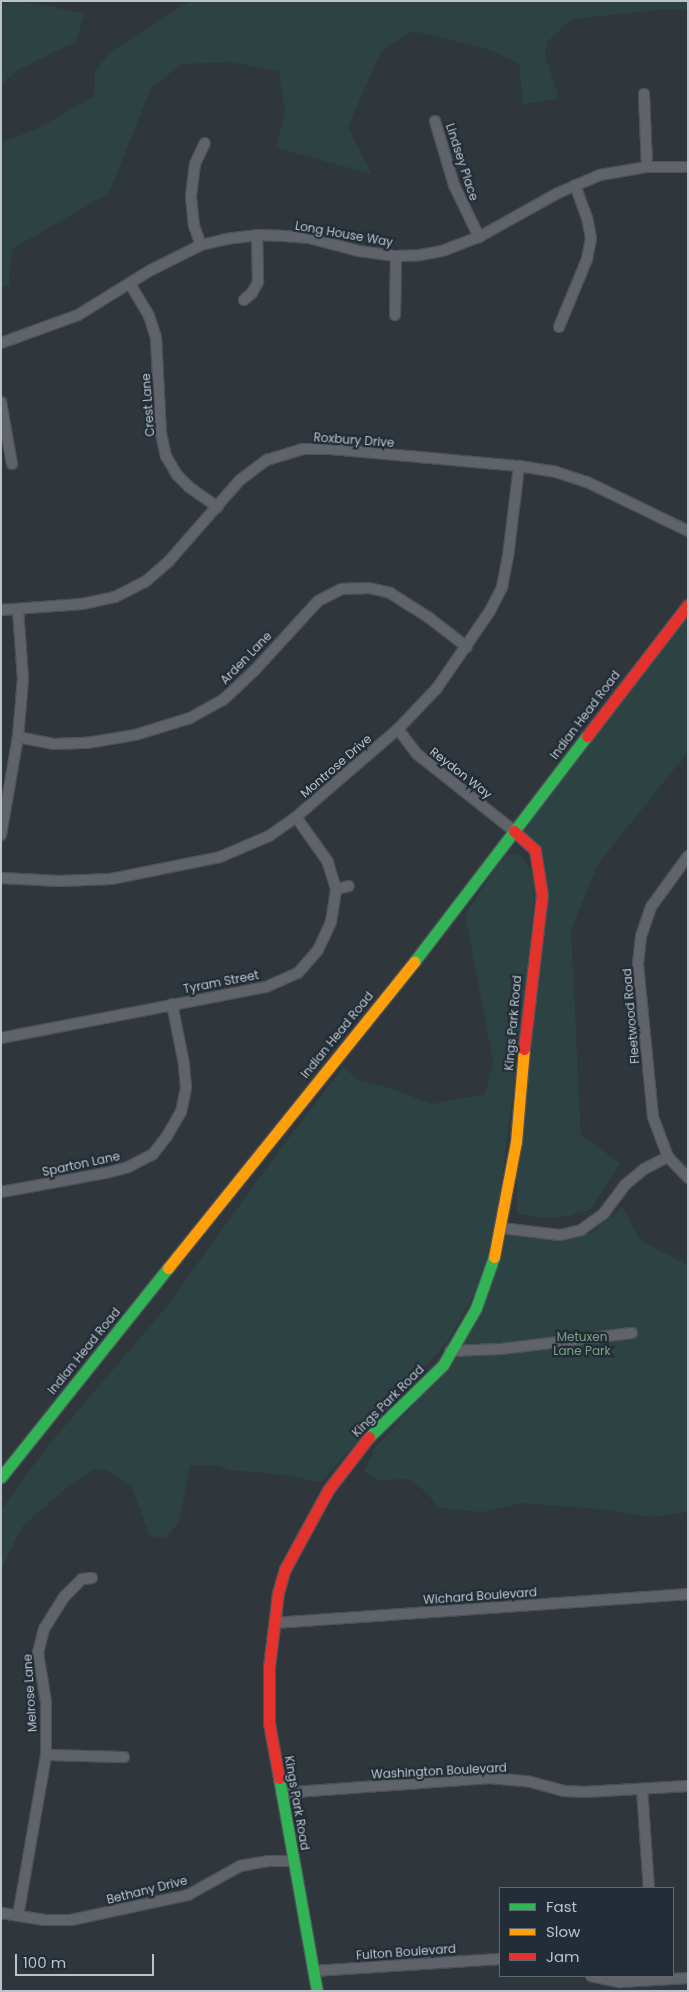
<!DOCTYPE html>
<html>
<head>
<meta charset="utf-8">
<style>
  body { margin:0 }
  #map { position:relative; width:689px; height:1992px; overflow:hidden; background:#2f363c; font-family:Poppins,sans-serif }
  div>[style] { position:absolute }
  .green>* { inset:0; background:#2c4243 }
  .roads { filter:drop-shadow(1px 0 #4d5257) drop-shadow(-1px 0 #4d5257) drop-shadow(0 1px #4d5257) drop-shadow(0 -1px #4d5257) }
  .street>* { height:10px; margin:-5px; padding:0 5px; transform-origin:5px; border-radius:5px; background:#60646a }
  .fast>* { height:11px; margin:-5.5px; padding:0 5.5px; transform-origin:5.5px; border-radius:5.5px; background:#30b455 }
  .slow>* { height:11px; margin:-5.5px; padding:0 5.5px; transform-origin:5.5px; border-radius:5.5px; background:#ff9f0a }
  .jam>* { height:11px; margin:-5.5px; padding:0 5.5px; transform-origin:5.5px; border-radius:5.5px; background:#e5322d }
  span { translate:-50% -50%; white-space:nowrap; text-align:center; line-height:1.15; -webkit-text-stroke:4.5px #222d37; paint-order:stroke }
  .street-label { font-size:12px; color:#bbc3cc }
  .park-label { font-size:12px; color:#7ba080 }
  .frame { position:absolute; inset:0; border:2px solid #bbc3cc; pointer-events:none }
  .legend { position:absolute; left:499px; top:1887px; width:175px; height:90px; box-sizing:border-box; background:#222d37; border:1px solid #5f6973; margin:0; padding:6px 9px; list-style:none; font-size:15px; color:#bbc3cc }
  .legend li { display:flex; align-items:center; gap:10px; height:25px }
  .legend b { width:25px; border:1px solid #5f6973 }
  .scale { position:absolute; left:15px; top:1954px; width:139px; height:22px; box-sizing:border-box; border:2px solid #bbc3cc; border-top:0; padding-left:6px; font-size:15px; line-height:18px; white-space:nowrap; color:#bbc3cc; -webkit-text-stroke:4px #222d37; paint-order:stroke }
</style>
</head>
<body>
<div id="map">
  <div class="green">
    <div style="clip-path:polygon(10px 1px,23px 1px,85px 14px,75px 42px,18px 70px,1px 85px,1px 4px)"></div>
    <div style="clip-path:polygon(190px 1px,688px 1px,688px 10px,668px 9px,573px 19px,548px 41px,545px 55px,559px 99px,523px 104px,519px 64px,490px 50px,413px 31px,381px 51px,348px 127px,372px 174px,276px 148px,285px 112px,279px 71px,229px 62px,182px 64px,151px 88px,109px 193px,12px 249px,9px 285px,1px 286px,1px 142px,37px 129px,94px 96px,95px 72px,109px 53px)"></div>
    <div style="clip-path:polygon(688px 605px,688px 752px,598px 864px,571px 930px,581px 1135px,620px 1163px,591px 1209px,569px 1216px,547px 1218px,517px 1214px,516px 1142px,539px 869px,514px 831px)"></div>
    <div style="clip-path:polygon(511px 854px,518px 854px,524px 858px,532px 873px,535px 893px,521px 1029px,496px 1225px,481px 1282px,448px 1341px,321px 1482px,276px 1474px,231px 1470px,216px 1465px,190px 1465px,179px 1522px,166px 1538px,155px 1537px,149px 1534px,131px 1486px,106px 1470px,93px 1470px,67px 1487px,22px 1527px,1px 1570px,1px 1510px,46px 1448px,163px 1311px,281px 1148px,343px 1067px,359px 1080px,384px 1086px,432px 1104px,485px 1094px,493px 1061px,465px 914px,501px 860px)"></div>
    <div style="clip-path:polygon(622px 1207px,641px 1241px,688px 1265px,688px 1512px,651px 1517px,610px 1510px,522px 1503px,482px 1512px,438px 1508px,427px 1493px,409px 1479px,378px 1480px,364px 1472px,373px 1452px,371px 1452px,445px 1371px,504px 1233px,529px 1238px,566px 1240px,593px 1232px)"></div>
  </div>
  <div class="roads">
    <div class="street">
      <div style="left:644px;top:94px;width:73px;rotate:87.6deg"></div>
      <div style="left:435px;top:121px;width:67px;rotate:73.5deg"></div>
      <div style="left:454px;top:185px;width:58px;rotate:64.3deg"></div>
      <div style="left:201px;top:245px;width:20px;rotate:-110deg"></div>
      <div style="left:194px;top:226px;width:30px;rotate:-96deg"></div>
      <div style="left:191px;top:196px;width:32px;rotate:-83deg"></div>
      <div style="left:195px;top:164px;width:23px;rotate:-65deg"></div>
      <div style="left:130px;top:284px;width:37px;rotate:59deg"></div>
      <div style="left:149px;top:316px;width:23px;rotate:72deg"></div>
      <div style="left:156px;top:338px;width:95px;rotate:87deg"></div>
      <div style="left:161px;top:433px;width:24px;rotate:78deg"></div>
      <div style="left:166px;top:456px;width:22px;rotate:60deg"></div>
      <div style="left:177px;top:475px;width:17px;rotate:45deg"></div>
      <div style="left:189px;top:487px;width:35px;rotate:35deg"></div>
      <div style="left:244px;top:300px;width:11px;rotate:-41deg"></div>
      <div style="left:252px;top:293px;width:13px;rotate:-61deg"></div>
      <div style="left:258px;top:282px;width:47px;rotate:-91.2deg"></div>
      <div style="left:395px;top:315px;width:59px;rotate:-89deg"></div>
      <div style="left:559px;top:327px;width:74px;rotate:-67.6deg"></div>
      <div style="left:587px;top:259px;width:21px;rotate:-79deg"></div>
      <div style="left:591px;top:238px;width:20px;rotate:-101deg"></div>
      <div style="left:587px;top:218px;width:35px;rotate:-110deg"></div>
      <div style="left:1px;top:343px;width:82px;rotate:-20deg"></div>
      <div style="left:78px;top:315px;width:86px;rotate:-31.7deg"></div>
      <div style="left:151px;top:270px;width:56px;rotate:-26.6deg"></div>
      <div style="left:201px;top:245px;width:26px;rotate:-13deg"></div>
      <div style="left:226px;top:239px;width:31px;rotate:-7deg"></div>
      <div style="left:257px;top:235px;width:28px;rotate:2deg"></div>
      <div style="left:285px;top:236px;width:24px;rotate:5deg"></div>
      <div style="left:309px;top:238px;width:52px;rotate:14.6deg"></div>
      <div style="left:359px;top:251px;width:37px;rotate:8deg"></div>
      <div style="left:396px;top:256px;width:24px;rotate:-2deg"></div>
      <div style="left:420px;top:255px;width:22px;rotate:-10deg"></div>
      <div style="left:442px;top:251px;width:40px;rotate:-21deg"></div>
      <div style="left:479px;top:237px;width:90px;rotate:-29.1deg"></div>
      <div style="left:558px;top:193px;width:46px;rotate:-23.2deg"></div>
      <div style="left:600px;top:175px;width:48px;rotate:-9.7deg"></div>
      <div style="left:647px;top:167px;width:41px"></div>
      <div style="left:1px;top:402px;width:63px;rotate:79.9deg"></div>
      <div style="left:1px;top:610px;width:81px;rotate:-4.2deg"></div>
      <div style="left:82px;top:604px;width:34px;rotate:-12deg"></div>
      <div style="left:115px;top:597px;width:34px;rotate:-27deg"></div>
      <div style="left:145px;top:582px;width:32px;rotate:-41deg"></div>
      <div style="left:169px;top:561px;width:108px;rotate:-48.8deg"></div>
      <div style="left:240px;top:480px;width:34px;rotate:-37deg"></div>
      <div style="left:267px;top:460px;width:38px;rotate:-17deg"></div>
      <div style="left:303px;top:449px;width:28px"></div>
      <div style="left:331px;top:449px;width:189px;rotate:5.2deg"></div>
      <div style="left:519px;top:466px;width:37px;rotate:9deg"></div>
      <div style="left:556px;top:472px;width:33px;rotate:18deg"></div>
      <div style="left:587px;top:482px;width:112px;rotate:25.9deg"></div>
      <div style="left:398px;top:729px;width:31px;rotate:53deg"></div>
      <div style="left:417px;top:754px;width:124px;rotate:38.4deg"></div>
      <div style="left:18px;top:737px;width:37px;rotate:11deg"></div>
      <div style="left:54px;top:744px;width:33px;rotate:-2deg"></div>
      <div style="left:87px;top:743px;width:49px;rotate:-9.5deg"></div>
      <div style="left:135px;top:735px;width:58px;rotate:-17.2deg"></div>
      <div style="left:190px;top:718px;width:38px;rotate:-29deg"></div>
      <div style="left:223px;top:700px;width:44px;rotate:-43.2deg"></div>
      <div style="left:255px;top:670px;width:93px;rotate:-47.6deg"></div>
      <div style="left:318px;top:601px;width:27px;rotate:-27deg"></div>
      <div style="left:342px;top:589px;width:27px;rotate:-2deg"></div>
      <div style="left:369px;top:588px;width:22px;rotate:13deg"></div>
      <div style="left:390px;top:593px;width:45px;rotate:32.3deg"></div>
      <div style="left:428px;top:617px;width:49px;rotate:37.6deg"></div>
      <div style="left:1px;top:835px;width:99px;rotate:-80.2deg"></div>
      <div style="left:18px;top:737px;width:58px;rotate:-85.1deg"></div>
      <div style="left:23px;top:679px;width:70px;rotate:-94.1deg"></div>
      <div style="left:688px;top:856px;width:63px;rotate:126deg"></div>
      <div style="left:651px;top:907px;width:31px;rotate:109deg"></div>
      <div style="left:641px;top:936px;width:28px;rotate:96deg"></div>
      <div style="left:638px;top:964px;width:154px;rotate:84.4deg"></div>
      <div style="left:653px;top:1117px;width:43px;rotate:69.4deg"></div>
      <div style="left:668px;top:1157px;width:29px;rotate:46deg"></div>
      <div style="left:1px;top:878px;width:58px;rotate:3deg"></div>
      <div style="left:59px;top:881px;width:52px;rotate:-2.2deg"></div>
      <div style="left:111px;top:879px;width:111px;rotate:-11.4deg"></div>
      <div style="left:220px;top:857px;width:53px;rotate:-23.2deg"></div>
      <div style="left:269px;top:836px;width:33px;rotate:-35deg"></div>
      <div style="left:296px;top:817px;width:135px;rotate:-40.8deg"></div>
      <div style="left:398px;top:729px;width:57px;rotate:-46.4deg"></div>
      <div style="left:437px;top:688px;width:93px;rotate:-55.5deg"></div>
      <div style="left:490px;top:611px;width:27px;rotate:-63deg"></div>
      <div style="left:502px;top:587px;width:31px;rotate:-79deg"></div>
      <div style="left:508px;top:557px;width:92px;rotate:-83.1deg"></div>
      <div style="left:336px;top:889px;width:13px;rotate:-13deg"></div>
      <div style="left:1px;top:1038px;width:270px;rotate:-10.9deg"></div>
      <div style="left:266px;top:987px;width:35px;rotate:-24deg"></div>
      <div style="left:298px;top:973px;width:30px;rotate:-49deg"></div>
      <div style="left:318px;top:950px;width:31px;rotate:-65deg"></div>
      <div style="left:331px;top:922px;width:33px;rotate:-81deg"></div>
      <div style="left:336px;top:889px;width:28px;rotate:-107deg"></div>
      <div style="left:328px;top:862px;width:55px;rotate:-125.4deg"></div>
      <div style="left:1px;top:1192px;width:107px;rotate:-10.3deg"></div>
      <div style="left:106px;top:1173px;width:23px;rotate:-15deg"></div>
      <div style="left:128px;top:1167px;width:28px;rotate:-27deg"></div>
      <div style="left:153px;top:1154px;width:23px;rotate:-52deg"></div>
      <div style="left:167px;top:1136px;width:28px;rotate:-60deg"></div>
      <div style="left:181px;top:1112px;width:25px;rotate:-78deg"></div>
      <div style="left:186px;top:1088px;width:24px;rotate:-95deg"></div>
      <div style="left:184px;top:1064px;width:61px;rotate:-101.3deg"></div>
      <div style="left:501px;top:1228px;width:59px;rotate:6.8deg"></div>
      <div style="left:560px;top:1235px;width:22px;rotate:-13deg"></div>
      <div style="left:581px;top:1230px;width:29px;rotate:-36deg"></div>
      <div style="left:604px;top:1213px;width:35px;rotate:-53deg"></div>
      <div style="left:625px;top:1185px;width:25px;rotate:-40deg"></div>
      <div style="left:644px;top:1169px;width:27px;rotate:-27deg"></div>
      <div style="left:450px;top:1351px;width:51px;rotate:-2.2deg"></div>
      <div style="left:501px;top:1349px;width:132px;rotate:-7deg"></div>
      <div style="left:275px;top:1623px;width:414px;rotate:-4deg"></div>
      <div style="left:46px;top:1755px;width:78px;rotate:1.5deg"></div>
      <div style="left:642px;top:1789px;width:99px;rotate:86deg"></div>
      <div style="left:281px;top:1793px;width:209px;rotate:-4.1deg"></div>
      <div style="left:489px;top:1778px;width:38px;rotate:5deg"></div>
      <div style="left:527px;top:1781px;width:38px;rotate:15deg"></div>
      <div style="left:564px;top:1791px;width:21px;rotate:3deg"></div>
      <div style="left:585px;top:1792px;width:103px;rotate:-3.3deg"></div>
      <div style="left:1px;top:1913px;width:44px;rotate:9.2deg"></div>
      <div style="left:44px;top:1920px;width:27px"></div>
      <div style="left:71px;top:1920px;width:120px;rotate:-12.1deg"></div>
      <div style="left:188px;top:1895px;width:60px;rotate:-29.1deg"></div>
      <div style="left:240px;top:1866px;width:28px;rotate:-10deg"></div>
      <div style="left:268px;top:1861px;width:25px"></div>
      <div style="left:18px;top:1916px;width:163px;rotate:-80.1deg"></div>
      <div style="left:46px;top:1755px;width:53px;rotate:-90deg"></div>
      <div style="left:46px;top:1702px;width:50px;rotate:-99.3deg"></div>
      <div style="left:38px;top:1653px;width:25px;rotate:-76deg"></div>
      <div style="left:44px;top:1629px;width:38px;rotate:-58deg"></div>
      <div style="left:64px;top:1597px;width:25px;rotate:-45deg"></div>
      <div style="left:82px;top:1579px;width:10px;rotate:-6deg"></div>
      <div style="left:313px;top:1971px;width:187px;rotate:-3.7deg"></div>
      <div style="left:591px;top:1976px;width:30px;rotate:12deg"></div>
      <div style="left:620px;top:1982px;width:68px;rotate:-3.4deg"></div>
    </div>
    <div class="fast">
      <div style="left:414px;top:962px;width:285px;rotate:-52.6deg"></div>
      <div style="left:369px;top:1437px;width:103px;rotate:-44.2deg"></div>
      <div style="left:443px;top:1365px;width:66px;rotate:-59.9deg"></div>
      <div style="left:476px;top:1308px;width:54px;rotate:-70.6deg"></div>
      <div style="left:1px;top:1477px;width:268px;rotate:-51.4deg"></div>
      <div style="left:279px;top:1778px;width:216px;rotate:79.9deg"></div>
    </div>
    <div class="slow">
      <div style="left:494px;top:1257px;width:117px;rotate:-79.2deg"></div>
      <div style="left:516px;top:1142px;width:93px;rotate:-85.1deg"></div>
      <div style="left:168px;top:1268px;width:393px;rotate:-51.2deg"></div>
    </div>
    <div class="jam">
      <div style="left:587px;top:736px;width:165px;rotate:-52.4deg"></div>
      <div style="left:514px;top:831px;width:28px;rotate:42deg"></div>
      <div style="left:535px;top:850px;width:46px;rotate:81.2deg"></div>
      <div style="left:542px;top:895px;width:155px;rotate:96.7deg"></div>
      <div style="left:279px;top:1778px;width:56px;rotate:-100.3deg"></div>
      <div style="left:269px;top:1723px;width:56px;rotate:-90deg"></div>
      <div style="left:269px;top:1667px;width:75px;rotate:-83.1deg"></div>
      <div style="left:278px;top:1593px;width:25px;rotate:-74deg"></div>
      <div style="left:285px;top:1569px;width:90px;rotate:-61.4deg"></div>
      <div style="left:328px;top:1490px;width:67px;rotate:-52.3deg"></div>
    </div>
  </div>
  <div class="street-label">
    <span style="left:462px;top:162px;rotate:72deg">Lindsey Place</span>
    <span style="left:344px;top:234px;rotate:10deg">Long House Way</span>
    <span style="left:148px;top:405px;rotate:-94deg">Crest Lane</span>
    <span style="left:354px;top:440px;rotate:4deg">Roxbury Drive</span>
    <span style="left:246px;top:658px;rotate:-46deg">Arden Lane</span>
    <span style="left:585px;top:715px;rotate:-53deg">Indian Head Road</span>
    <span style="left:336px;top:766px;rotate:-41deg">Montrose Drive</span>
    <span style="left:461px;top:773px;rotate:38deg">Reydon Way</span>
    <span style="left:221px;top:982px;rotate:-11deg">Tyram Street</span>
    <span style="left:631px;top:1016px;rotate:-95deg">Fleetwood Road</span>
    <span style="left:513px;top:1023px;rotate:-85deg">Kings Park Road</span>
    <span style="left:337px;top:1035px;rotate:-51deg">Indian Head Road</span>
    <span style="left:81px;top:1164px;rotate:-12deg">Sparton Lane</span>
    <span style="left:84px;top:1351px;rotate:-51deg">Indian Head Road</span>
    <span style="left:388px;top:1401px;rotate:-45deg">Kings Park Road</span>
    <span style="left:480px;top:1596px;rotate:-4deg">Wichard Boulevard</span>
    <span style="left:30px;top:1693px;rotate:-94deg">Melrose Lane</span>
    <span style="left:439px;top:1771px;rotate:-3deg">Washington Boulevard</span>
    <span style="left:297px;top:1803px;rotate:80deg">Kings Park Road</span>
    <span style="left:147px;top:1890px;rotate:-14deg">Bethany Drive</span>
    <span style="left:406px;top:1952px;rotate:-4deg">Fulton Boulevard</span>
  </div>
  <div class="park-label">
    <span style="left:582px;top:1344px">Metuxen<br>Lane Park</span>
  </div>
  <div class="frame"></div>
  <ul class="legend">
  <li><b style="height:6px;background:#30b455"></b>Fast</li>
  <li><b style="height:6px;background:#ff9f0a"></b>Slow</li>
  <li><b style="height:6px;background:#e5322d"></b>Jam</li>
  </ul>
  <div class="scale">100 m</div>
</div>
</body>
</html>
